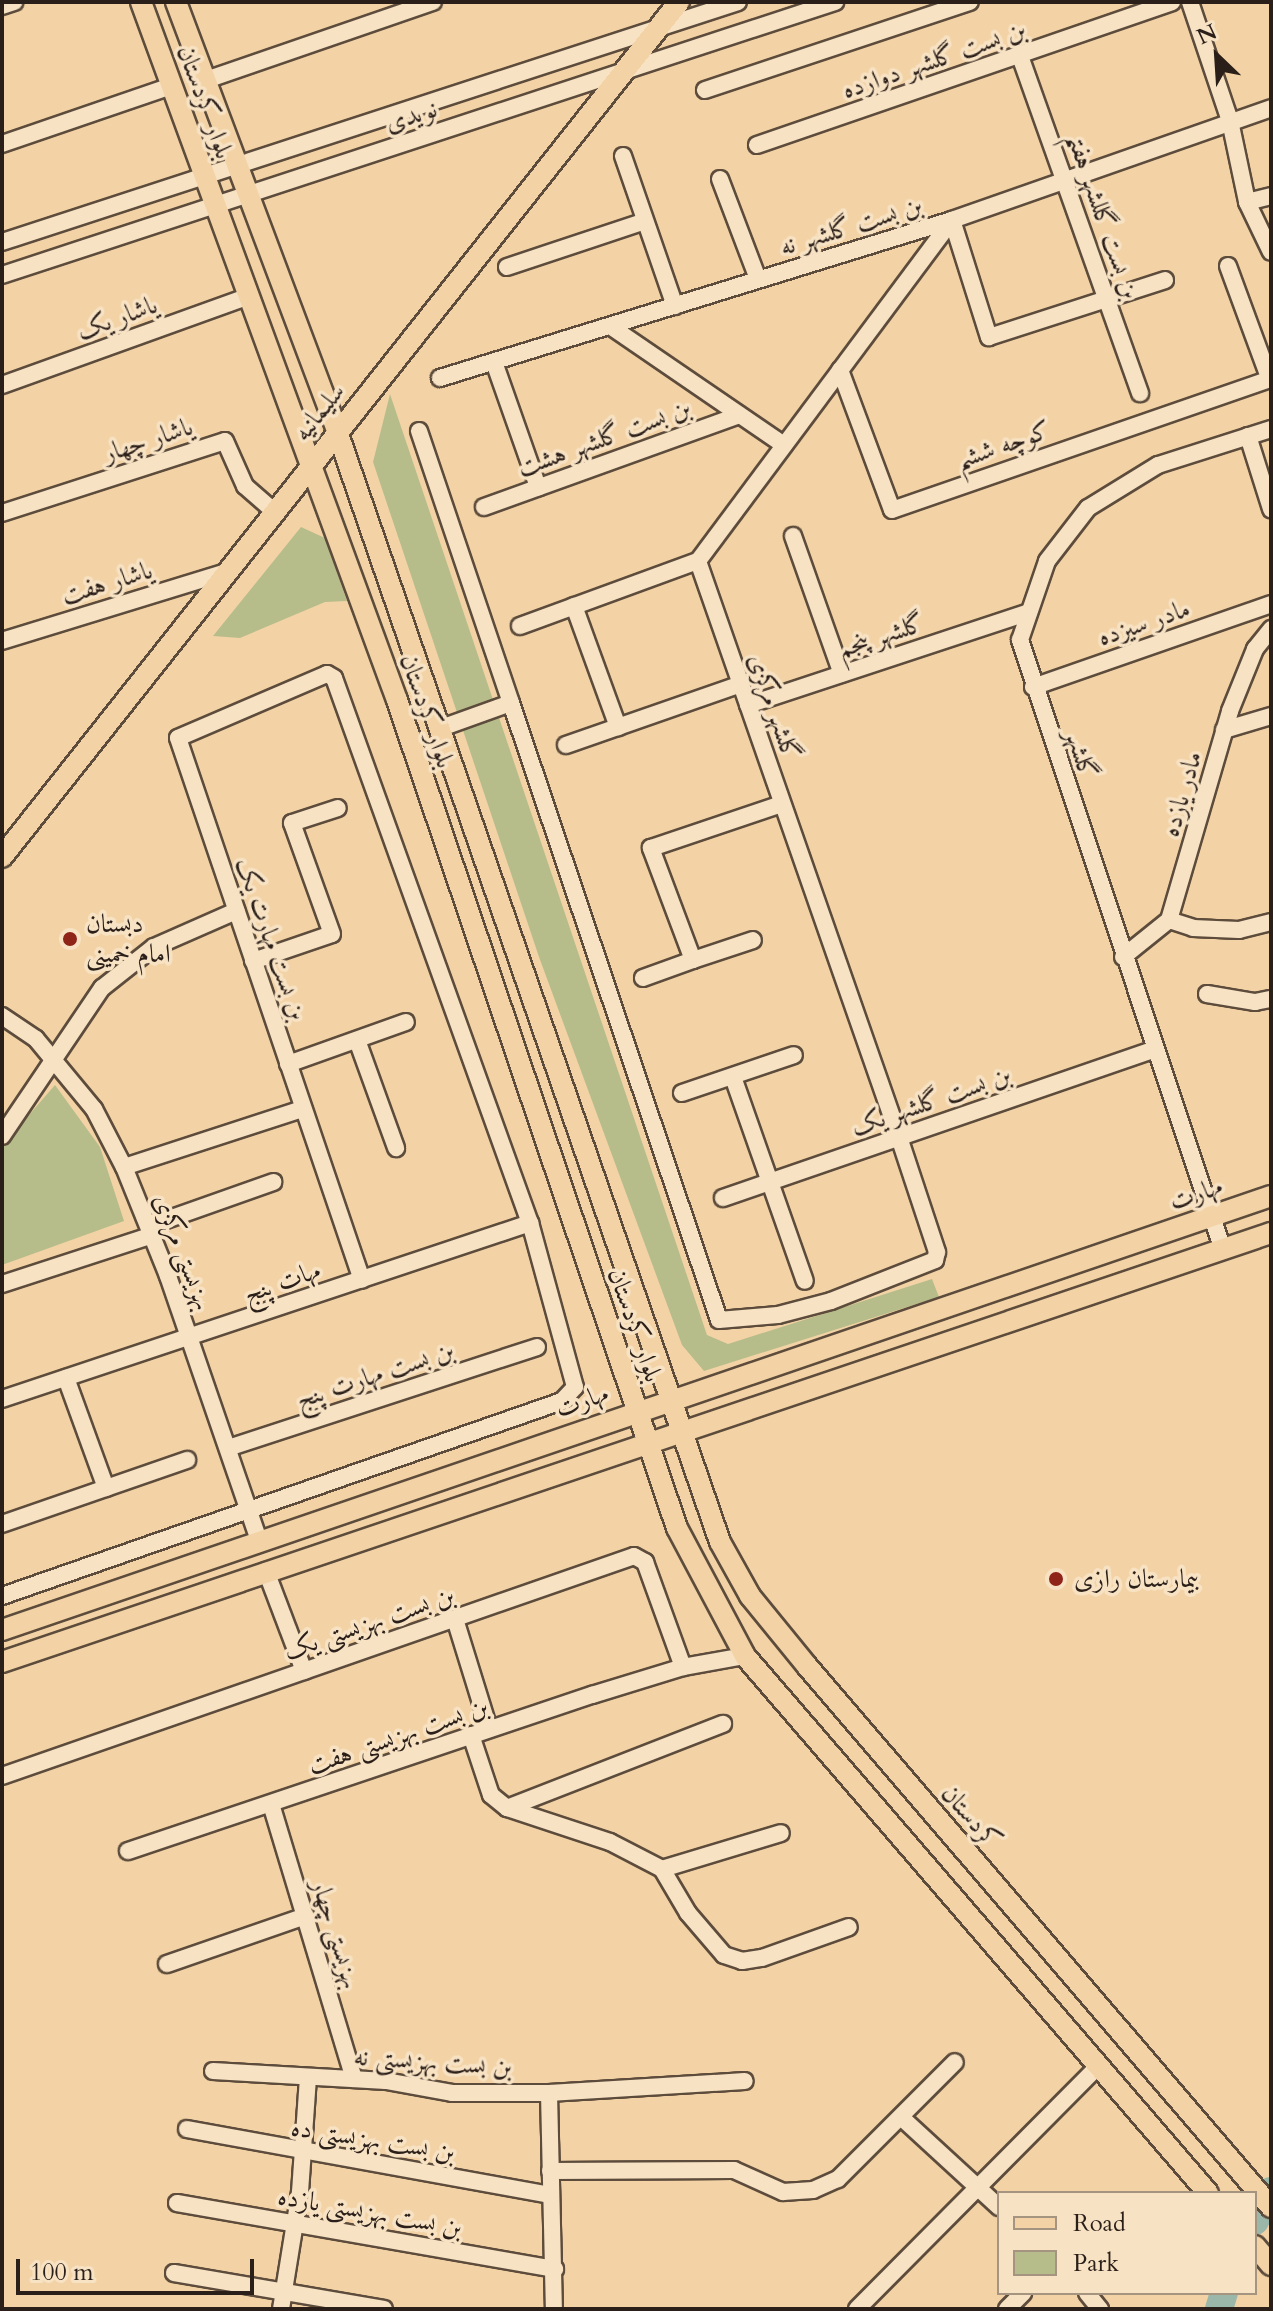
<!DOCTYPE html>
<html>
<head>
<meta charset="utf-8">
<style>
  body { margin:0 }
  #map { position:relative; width:1273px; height:2311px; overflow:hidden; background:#f3d3a5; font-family:Cardo,Amiri,serif }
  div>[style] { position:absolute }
  .green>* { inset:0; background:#b7bd8a }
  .river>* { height:28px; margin:-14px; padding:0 14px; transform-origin:14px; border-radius:14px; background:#9bb7a9 }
  .roads { filter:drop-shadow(2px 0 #5d4c3c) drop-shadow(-2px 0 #5d4c3c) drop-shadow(0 2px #5d4c3c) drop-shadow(0 -2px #5d4c3c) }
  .minor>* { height:16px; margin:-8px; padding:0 8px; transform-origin:8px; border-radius:8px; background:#f7e2c4 }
  .major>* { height:20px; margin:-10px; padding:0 10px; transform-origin:10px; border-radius:10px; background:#f3d3a5 }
  .dots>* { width:22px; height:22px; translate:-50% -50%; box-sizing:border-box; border:4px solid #f7e2c4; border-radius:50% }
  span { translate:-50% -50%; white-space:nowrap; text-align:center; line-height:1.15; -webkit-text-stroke:7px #f7e2c4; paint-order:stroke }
  .street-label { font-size:26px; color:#2b1f19 }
  .poi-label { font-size:26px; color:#2b1f19 }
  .left { translate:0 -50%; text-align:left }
  .frame { position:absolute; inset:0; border:4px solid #2b1f19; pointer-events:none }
  .legend { position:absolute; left:997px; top:2191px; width:260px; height:104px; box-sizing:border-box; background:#f7e2c4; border:2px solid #a59480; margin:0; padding:10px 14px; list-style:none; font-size:24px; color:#2b1f19 }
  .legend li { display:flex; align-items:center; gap:16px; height:40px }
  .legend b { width:40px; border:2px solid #a59480 }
  .north { position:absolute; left:1177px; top:16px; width:80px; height:80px; -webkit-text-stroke:6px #f7e2c4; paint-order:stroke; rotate:335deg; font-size:22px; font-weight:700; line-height:32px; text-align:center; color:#2b1f19 }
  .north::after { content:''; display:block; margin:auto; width:28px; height:36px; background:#2b1f19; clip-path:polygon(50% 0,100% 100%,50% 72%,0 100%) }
  .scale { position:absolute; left:16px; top:2259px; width:238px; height:36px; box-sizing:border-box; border:4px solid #2b1f19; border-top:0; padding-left:10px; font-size:24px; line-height:28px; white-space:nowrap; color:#2b1f19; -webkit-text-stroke:6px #f7e2c4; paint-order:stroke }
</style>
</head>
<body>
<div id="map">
  <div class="green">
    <div style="clip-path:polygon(390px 394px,707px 1335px,728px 1344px,932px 1279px,939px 1297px,704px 1371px,682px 1345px,539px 957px,373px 462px)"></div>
    <div style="clip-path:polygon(301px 527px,325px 538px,347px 601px,325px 602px,240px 638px,213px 636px)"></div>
    <div style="clip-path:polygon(55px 1085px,100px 1147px,124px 1221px,2px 1265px,2px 1146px)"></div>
  </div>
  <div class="river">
    <div style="left:1255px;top:2221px;width:34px;rotate:-62deg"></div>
    <div style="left:1219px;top:2309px;width:17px;rotate:-73deg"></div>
  </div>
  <div class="roads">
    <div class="minor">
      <div style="left:1190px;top:2px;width:126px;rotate:71.4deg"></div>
      <div style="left:1230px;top:121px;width:83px;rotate:78.1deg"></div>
      <div style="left:1247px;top:202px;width:55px;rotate:64.4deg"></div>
      <div style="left:2px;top:6px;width:13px;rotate:-18deg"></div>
      <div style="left:1020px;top:56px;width:358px;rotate:70.4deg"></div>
      <div style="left:206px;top:80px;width:240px;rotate:-19deg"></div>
      <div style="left:705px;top:90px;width:279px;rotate:-18.4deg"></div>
      <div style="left:2px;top:144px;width:179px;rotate:-18.9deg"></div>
      <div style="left:757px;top:145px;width:439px;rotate:-19deg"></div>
      <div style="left:623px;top:156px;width:159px;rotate:70.9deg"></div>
      <div style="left:720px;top:179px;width:107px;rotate:69.2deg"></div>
      <div style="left:1247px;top:202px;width:25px;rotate:-14deg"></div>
      <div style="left:952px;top:220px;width:123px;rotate:72.5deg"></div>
      <div style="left:989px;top:337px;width:185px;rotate:-17.9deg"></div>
      <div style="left:2px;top:242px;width:774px;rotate:-18.06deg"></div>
      <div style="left:1228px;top:266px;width:121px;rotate:69.8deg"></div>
      <div style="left:507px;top:267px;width:145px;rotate:-18.4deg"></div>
      <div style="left:2px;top:275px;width:877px;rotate:-18.15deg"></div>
      <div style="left:610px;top:326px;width:211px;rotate:34.4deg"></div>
      <div style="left:494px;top:362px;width:133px;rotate:70.6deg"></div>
      <div style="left:840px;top:370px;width:149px;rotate:69.6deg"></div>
      <div style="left:892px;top:510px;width:401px;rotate:-19.1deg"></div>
      <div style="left:440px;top:378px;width:536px;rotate:-17.15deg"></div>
      <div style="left:952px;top:220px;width:338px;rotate:-19.3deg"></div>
      <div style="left:2px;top:385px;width:263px;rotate:-19.8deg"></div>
      <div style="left:419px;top:431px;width:287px;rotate:71.3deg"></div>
      <div style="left:1248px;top:436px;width:77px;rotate:72.5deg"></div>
      <div style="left:484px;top:507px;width:271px;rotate:-19.8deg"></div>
      <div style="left:2px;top:513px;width:234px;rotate:-17.9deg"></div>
      <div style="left:225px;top:441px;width:49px;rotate:66deg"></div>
      <div style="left:245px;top:486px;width:38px;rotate:41deg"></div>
      <div style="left:793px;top:536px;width:146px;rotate:70.5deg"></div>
      <div style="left:574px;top:606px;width:129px;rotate:70deg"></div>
      <div style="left:520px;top:626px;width:189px;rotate:-20.1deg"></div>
      <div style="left:2px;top:641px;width:234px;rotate:-17.1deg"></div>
      <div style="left:1033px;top:687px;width:252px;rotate:-19.2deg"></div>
      <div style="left:748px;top:705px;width:296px;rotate:-18.3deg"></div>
      <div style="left:441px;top:728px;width:74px;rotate:-19.7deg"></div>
      <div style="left:511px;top:703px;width:651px;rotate:71.37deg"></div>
      <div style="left:719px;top:1320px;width:59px;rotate:-4.8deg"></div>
      <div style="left:778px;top:1315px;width:55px;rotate:-14.8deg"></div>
      <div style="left:831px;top:1301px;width:112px;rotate:-21.5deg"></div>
      <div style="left:935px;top:1260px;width:8px;rotate:-76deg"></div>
      <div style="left:937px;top:1252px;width:121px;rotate:-108.3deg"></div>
      <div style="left:899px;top:1137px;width:610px;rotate:-109.24deg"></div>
      <div style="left:698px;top:561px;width:425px;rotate:-53.3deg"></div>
      <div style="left:1224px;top:730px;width:49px;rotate:-16.6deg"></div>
      <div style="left:566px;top:745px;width:185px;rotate:-19.2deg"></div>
      <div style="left:1169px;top:920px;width:25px;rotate:18deg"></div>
      <div style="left:1193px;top:928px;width:46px;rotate:2.5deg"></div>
      <div style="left:1239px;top:930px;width:33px;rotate:-14deg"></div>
      <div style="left:1123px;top:957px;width:59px;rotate:-38.8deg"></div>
      <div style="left:1169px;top:920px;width:218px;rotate:-73.7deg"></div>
      <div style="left:1230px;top:711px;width:67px;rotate:-68deg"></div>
      <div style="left:1255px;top:649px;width:26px;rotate:-51deg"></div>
      <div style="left:693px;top:960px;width:63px;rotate:-18.4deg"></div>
      <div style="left:253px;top:961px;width:83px;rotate:-18.9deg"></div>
      <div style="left:332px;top:934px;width:118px;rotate:-109.8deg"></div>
      <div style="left:292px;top:823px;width:48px;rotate:-18.1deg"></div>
      <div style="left:643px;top:978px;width:53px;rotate:-19.8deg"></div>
      <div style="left:693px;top:960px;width:120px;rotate:-110.6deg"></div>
      <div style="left:651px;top:848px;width:138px;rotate:-18.6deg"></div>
      <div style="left:1207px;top:994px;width:49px;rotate:9.5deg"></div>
      <div style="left:1255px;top:1002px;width:16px;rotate:-11deg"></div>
      <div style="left:2px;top:1016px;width:41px;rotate:34.1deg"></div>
      <div style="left:36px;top:1039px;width:91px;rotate:50.4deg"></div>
      <div style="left:94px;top:1109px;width:65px;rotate:62.7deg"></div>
      <div style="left:124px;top:1167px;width:118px;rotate:68deg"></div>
      <div style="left:168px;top:1276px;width:280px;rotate:71deg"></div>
      <div style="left:357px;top:1040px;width:115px;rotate:70.1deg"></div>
      <div style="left:288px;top:1064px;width:125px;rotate:-19.6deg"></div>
      <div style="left:733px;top:1077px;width:216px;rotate:70.6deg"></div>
      <div style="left:682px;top:1093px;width:118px;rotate:-18.7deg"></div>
      <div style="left:2px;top:1136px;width:179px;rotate:-56deg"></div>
      <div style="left:102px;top:988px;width:66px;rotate:-38.3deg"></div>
      <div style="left:154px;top:947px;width:90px;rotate:-23.7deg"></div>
      <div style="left:124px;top:1167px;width:187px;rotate:-18deg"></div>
      <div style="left:723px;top:1198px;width:456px;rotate:-19deg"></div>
      <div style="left:149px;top:1226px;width:132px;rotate:-19.5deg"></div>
      <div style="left:1223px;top:1250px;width:643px;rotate:-108.41deg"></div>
      <div style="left:1020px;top:640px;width:83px;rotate:-71.1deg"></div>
      <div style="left:1047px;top:561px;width:67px;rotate:-52.3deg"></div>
      <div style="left:1088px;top:508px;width:82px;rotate:-31.6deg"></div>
      <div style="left:1158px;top:465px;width:119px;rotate:-17.7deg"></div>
      <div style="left:2px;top:1284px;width:159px;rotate:-18deg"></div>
      <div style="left:66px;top:1378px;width:117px;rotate:70deg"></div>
      <div style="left:2px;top:1399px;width:557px;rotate:-18.43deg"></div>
      <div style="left:228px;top:1448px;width:325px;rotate:-18.1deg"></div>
      <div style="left:2px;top:1524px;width:196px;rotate:-19.1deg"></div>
      <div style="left:266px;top:1571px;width:107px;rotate:69.2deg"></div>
      <div style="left:2px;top:1596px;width:593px;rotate:-19.2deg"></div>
      <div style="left:562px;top:1401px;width:19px;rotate:-47deg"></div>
      <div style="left:575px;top:1387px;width:170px;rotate:-105.3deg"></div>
      <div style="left:530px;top:1223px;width:579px;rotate:-109.78deg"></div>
      <div style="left:334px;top:678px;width:8px;rotate:-150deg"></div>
      <div style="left:327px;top:674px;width:162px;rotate:156.8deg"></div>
      <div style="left:178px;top:738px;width:572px;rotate:71.25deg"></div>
      <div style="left:455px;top:1619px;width:115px;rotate:72.8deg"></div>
      <div style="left:471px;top:1735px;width:63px;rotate:71.6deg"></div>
      <div style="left:491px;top:1795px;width:21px;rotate:39deg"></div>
      <div style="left:507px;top:1808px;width:108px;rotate:18.3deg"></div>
      <div style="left:610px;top:1842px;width:59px;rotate:27.4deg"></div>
      <div style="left:662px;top:1869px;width:51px;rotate:59.4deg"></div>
      <div style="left:688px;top:1913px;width:55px;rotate:49.4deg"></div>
      <div style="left:724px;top:1955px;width:19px;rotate:18deg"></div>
      <div style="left:742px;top:1961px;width:20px;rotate:-9deg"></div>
      <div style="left:762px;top:1958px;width:92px;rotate:-19.6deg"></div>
      <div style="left:2px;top:1776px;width:669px;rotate:-19.19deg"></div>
      <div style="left:634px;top:1556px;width:13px;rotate:29deg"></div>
      <div style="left:645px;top:1562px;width:112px;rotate:70.1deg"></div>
      <div style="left:271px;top:1804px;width:287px;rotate:73.2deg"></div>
      <div style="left:507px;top:1808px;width:232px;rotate:-21.3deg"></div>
      <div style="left:128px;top:1851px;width:490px;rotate:-18.6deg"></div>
      <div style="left:592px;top:1695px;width:95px;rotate:-17.1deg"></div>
      <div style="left:683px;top:1667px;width:63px;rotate:-10.1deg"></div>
      <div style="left:662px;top:1869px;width:124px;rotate:-16.8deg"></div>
      <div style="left:167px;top:1964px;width:147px;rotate:-19.1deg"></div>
      <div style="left:213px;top:2071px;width:173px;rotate:3.3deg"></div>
      <div style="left:386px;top:2081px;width:67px;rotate:10.3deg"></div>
      <div style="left:452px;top:2093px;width:97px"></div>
      <div style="left:549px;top:2093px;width:196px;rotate:-3.5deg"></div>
      <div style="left:549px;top:2093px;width:216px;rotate:88.7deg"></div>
      <div style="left:901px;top:2117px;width:133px;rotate:42.6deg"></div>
      <div style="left:187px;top:2129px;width:369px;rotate:10.3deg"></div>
      <div style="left:550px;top:2171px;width:184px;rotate:-0.3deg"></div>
      <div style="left:734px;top:2170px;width:54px;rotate:24.2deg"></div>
      <div style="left:783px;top:2192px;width:30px;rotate:-4deg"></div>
      <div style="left:813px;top:2190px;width:27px;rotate:-24deg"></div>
      <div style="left:838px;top:2179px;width:165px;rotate:-45deg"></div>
      <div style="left:177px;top:2203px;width:384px;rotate:9.9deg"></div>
      <div style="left:174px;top:2273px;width:213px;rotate:9.7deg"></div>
      <div style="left:1087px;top:2293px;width:21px;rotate:51deg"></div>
      <div style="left:281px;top:2309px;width:119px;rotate:-80.8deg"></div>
      <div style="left:300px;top:2192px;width:115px;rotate:-86deg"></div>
      <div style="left:857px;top:2309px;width:342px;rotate:-45.2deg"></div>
      <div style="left:1007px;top:2309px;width:23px;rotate:-45deg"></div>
    </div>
    <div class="major">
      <div style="left:141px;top:2px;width:743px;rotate:69.86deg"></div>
      <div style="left:397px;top:700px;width:874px;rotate:71.32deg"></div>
      <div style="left:677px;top:1528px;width:145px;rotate:62deg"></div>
      <div style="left:745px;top:1656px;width:709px;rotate:49.23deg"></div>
      <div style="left:176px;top:2px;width:458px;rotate:69.4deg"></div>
      <div style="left:337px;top:431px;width:1175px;rotate:70.98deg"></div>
      <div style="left:720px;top:1542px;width:62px;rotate:60.9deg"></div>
      <div style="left:750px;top:1596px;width:90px;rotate:50.8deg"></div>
      <div style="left:807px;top:1666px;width:713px;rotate:49.38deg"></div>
      <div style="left:2px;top:857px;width:1091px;rotate:-51.63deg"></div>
      <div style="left:2px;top:1630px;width:1341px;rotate:-18.88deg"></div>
      <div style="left:2px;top:1662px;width:1340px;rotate:-18.68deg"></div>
      <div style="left:1255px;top:2246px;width:25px;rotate:50deg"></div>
    </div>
  </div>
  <div class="dots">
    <div style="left:70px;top:939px;background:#8f2418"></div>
    <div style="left:1056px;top:1579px;background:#8f2418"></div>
  </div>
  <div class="street-label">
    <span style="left:934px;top:60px;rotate:-19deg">بن بست گلشهر دوازده</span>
    <span style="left:205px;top:102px;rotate:70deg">بلوار کردستان</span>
    <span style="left:411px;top:116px;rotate:-18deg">نویدی</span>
    <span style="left:1103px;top:216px;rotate:71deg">بن بست گللشهر هفتم</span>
    <span style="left:851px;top:226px;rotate:-17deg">بن بست گلشهر نه</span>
    <span style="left:117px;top:318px;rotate:-20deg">یاشار یک</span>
    <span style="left:319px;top:412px;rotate:-51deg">سلیمانیه</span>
    <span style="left:604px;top:438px;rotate:-20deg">بن بست گلشهر هشت</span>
    <span style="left:148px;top:440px;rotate:-18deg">یاشار چهار</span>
    <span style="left:1003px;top:445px;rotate:-19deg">کوچه ششم</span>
    <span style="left:107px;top:583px;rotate:-17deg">یاشار هفت</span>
    <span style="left:1144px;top:623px;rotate:-19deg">مادر سیزده</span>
    <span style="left:881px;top:636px;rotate:-18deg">گلشهر پنجم</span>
    <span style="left:774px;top:707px;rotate:71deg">گلشهر مرکزی</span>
    <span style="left:427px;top:711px;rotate:71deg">بلوار کردستان</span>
    <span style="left:1081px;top:754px;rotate:72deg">گلشهر</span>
    <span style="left:1182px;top:794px;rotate:-74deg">مادر یازده</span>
    <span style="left:271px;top:939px;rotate:71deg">بن بست مهارت یک</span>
    <span style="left:931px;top:1101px;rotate:-19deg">بن بست گلشهر یک</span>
    <span style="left:1196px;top:1194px;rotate:-19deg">مهارت</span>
    <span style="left:183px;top:1252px;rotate:69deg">بهزیستی مرکزی</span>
    <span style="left:282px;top:1282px;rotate:-19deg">مهات پنج</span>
    <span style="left:635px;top:1325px;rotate:71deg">بلوار کردستان</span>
    <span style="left:375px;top:1375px;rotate:-18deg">بن بست مهارت پنج</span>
    <span style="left:582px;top:1401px;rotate:-19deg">مهارت</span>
    <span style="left:369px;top:1623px;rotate:-19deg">بن بست بهزیستی یک</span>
    <span style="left:398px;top:1736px;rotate:-19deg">بن بست بهزیستی هفت</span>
    <span style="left:971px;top:1817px;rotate:49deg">کردستان</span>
    <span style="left:336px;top:1934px;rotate:73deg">بهزیستی چهار</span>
    <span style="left:433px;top:2062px;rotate:4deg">بن بست بهزیستی نه</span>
    <span style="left:373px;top:2140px;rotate:9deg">بن بست بهزیستی ده</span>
    <span style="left:370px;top:2212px;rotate:10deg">بن بست بهزیستی یازده</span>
  </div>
  <div class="poi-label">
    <span class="left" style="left:86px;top:939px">دبستان<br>امام خمینی</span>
    <span class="left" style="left:1074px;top:1579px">بیمارستان رازی</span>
  </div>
  <div class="frame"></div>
  <ul class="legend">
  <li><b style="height:10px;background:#f3d3a5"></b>Road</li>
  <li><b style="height:22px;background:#b7bd8a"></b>Park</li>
  </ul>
  <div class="north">N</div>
  <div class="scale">100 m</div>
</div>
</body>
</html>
